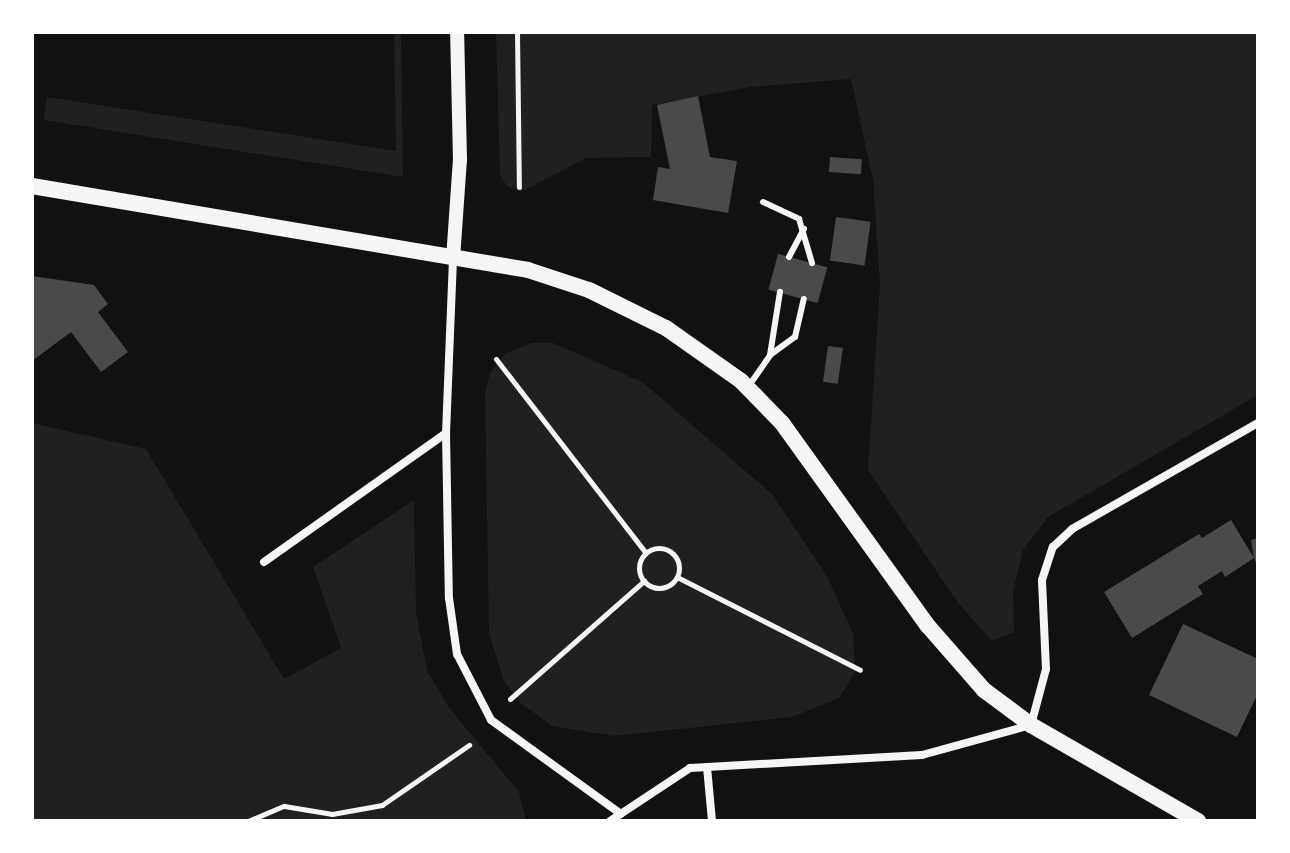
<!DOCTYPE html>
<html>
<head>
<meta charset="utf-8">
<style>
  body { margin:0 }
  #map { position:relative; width:1290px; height:853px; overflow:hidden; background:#111; font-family:Arial,sans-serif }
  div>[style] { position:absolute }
  .green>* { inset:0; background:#202020 }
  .building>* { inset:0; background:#4a4a4a; transform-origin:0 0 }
  .path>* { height:5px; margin:-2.5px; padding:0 2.5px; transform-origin:2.5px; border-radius:2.5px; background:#f5f5f5 }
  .path>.ring { margin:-2.5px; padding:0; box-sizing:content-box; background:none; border:5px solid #f5f5f5; border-radius:50% }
  .service>* { height:6px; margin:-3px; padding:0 3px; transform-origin:3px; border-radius:3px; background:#f5f5f5 }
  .minor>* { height:8px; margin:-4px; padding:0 4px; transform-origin:4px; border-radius:4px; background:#f5f5f5 }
  .tertiary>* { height:14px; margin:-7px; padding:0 7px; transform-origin:7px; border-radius:7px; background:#f5f5f5 }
  .secondary>* { height:16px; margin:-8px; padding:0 8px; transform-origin:8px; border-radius:8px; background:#f5f5f5 }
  span { translate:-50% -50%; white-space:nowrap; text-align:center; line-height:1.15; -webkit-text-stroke:8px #fff; paint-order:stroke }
  .frame { position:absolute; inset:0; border:34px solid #fff; pointer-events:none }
</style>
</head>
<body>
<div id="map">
  <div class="green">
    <div style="clip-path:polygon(394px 32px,401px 32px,403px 177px,44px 120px,47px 97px,396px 151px)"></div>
    <div style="clip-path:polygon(496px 32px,1258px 32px,1258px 395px,1048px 517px,1023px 550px,1013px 591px,1014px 632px,992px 641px,956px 600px,868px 470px,880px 284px,873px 180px,851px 79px,750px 87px,652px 105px,651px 157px,586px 158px,521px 192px,507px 186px,500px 175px)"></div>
    <div style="clip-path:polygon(553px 343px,642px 382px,772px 494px,827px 576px,853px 634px,855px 672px,839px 698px,792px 717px,614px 736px,552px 726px,518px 701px,503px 679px,489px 632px,485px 392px,490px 373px,506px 353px,532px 343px)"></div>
    <div style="clip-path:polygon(32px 423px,146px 449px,284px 679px,341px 648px,313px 567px,414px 500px,416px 611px,427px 671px,450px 709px,519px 792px,526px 821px,32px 821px)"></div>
  </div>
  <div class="building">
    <div style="clip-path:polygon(698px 96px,710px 157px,737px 161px,728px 213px,653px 200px,658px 167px,670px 169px,657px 105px)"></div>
    <div style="left:830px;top:157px;width:32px;height:15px;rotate:4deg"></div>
    <div style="left:836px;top:217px;width:35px;height:44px;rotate:8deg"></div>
    <div style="left:778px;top:254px;width:51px;height:37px;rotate:15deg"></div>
    <div style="clip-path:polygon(32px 276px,94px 285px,108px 304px,98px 312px,128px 352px,101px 372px,71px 332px,32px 361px)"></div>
    <div style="left:828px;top:346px;width:15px;height:36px;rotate:8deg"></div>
    <div style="clip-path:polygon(1231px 520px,1254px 558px,1251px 540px,1258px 538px,1258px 568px,1254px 558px,1225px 577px,1222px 571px,1198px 586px,1203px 594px,1132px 638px,1104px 592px,1199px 534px,1202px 538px)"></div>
    <div style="clip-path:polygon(1183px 624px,1258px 659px,1258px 693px,1237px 737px,1149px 695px)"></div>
  </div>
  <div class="path">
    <div style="left:517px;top:32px;width:155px;rotate:89.3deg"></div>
    <div style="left:496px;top:359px;width:245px;rotate:52.3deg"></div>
    <div class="ring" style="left:639px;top:548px;width:35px;height:35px"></div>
    <div style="left:677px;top:577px;width:205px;rotate:26.9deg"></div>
    <div style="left:510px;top:699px;width:179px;rotate:-41.4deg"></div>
    <div style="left:248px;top:821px;width:39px;rotate:-23deg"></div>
    <div style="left:284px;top:806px;width:49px;rotate:9.5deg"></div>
    <div style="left:332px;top:814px;width:51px;rotate:-10.2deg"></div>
    <div style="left:382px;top:805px;width:106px;rotate:-34.6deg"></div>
  </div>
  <div class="service">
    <div style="left:763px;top:202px;width:40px;rotate:25deg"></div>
    <div style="left:799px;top:219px;width:46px;rotate:73.5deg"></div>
    <div style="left:789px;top:257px;width:32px;rotate:-62deg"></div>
    <div style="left:770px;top:355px;width:64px;rotate:-81deg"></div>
    <div style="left:748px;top:387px;width:39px;rotate:-55deg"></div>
    <div style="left:770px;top:355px;width:31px;rotate:-36deg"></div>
    <div style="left:795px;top:337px;width:39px;rotate:-77deg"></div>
  </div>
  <div class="minor">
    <div style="left:453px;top:259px;width:174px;rotate:92.3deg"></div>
    <div style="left:446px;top:433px;width:165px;rotate:89deg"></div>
    <div style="left:449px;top:598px;width:57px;rotate:81.9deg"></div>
    <div style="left:457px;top:654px;width:74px;rotate:62.7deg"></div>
    <div style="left:491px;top:720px;width:160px;rotate:35.9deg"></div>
    <div style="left:264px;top:562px;width:223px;rotate:-35.3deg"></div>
    <div style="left:707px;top:767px;width:54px;rotate:84.7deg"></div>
    <div style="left:610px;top:821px;width:96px;rotate:-33.5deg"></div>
    <div style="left:690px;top:768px;width:232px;rotate:-3.2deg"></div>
    <div style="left:922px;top:755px;width:113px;rotate:-15.4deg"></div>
    <div style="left:1031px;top:725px;width:58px;rotate:-75deg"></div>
    <div style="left:1046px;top:669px;width:89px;rotate:-92.6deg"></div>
    <div style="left:1042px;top:580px;width:35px;rotate:-72deg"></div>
    <div style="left:1053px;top:547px;width:26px;rotate:-43deg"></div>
    <div style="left:1072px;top:529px;width:214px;rotate:-29.7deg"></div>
  </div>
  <div class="tertiary">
    <div style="left:453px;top:259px;width:99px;rotate:-86deg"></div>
    <div style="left:460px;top:160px;width:128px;rotate:-91.3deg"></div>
  </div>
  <div class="secondary">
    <div style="left:32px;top:186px;width:503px;rotate:9.61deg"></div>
    <div style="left:528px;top:270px;width:64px;rotate:18.2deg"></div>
    <div style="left:589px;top:290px;width:86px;rotate:26.3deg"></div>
    <div style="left:666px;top:328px;width:92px;rotate:35.2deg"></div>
    <div style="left:741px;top:381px;width:59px;rotate:45.7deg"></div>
    <div style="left:782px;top:423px;width:250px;rotate:54.3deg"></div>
    <div style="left:928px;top:626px;width:85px;rotate:48.8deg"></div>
    <div style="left:984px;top:690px;width:59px;rotate:36.7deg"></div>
    <div style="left:1031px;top:725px;width:193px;rotate:29.9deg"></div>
  </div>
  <div class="frame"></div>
</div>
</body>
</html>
